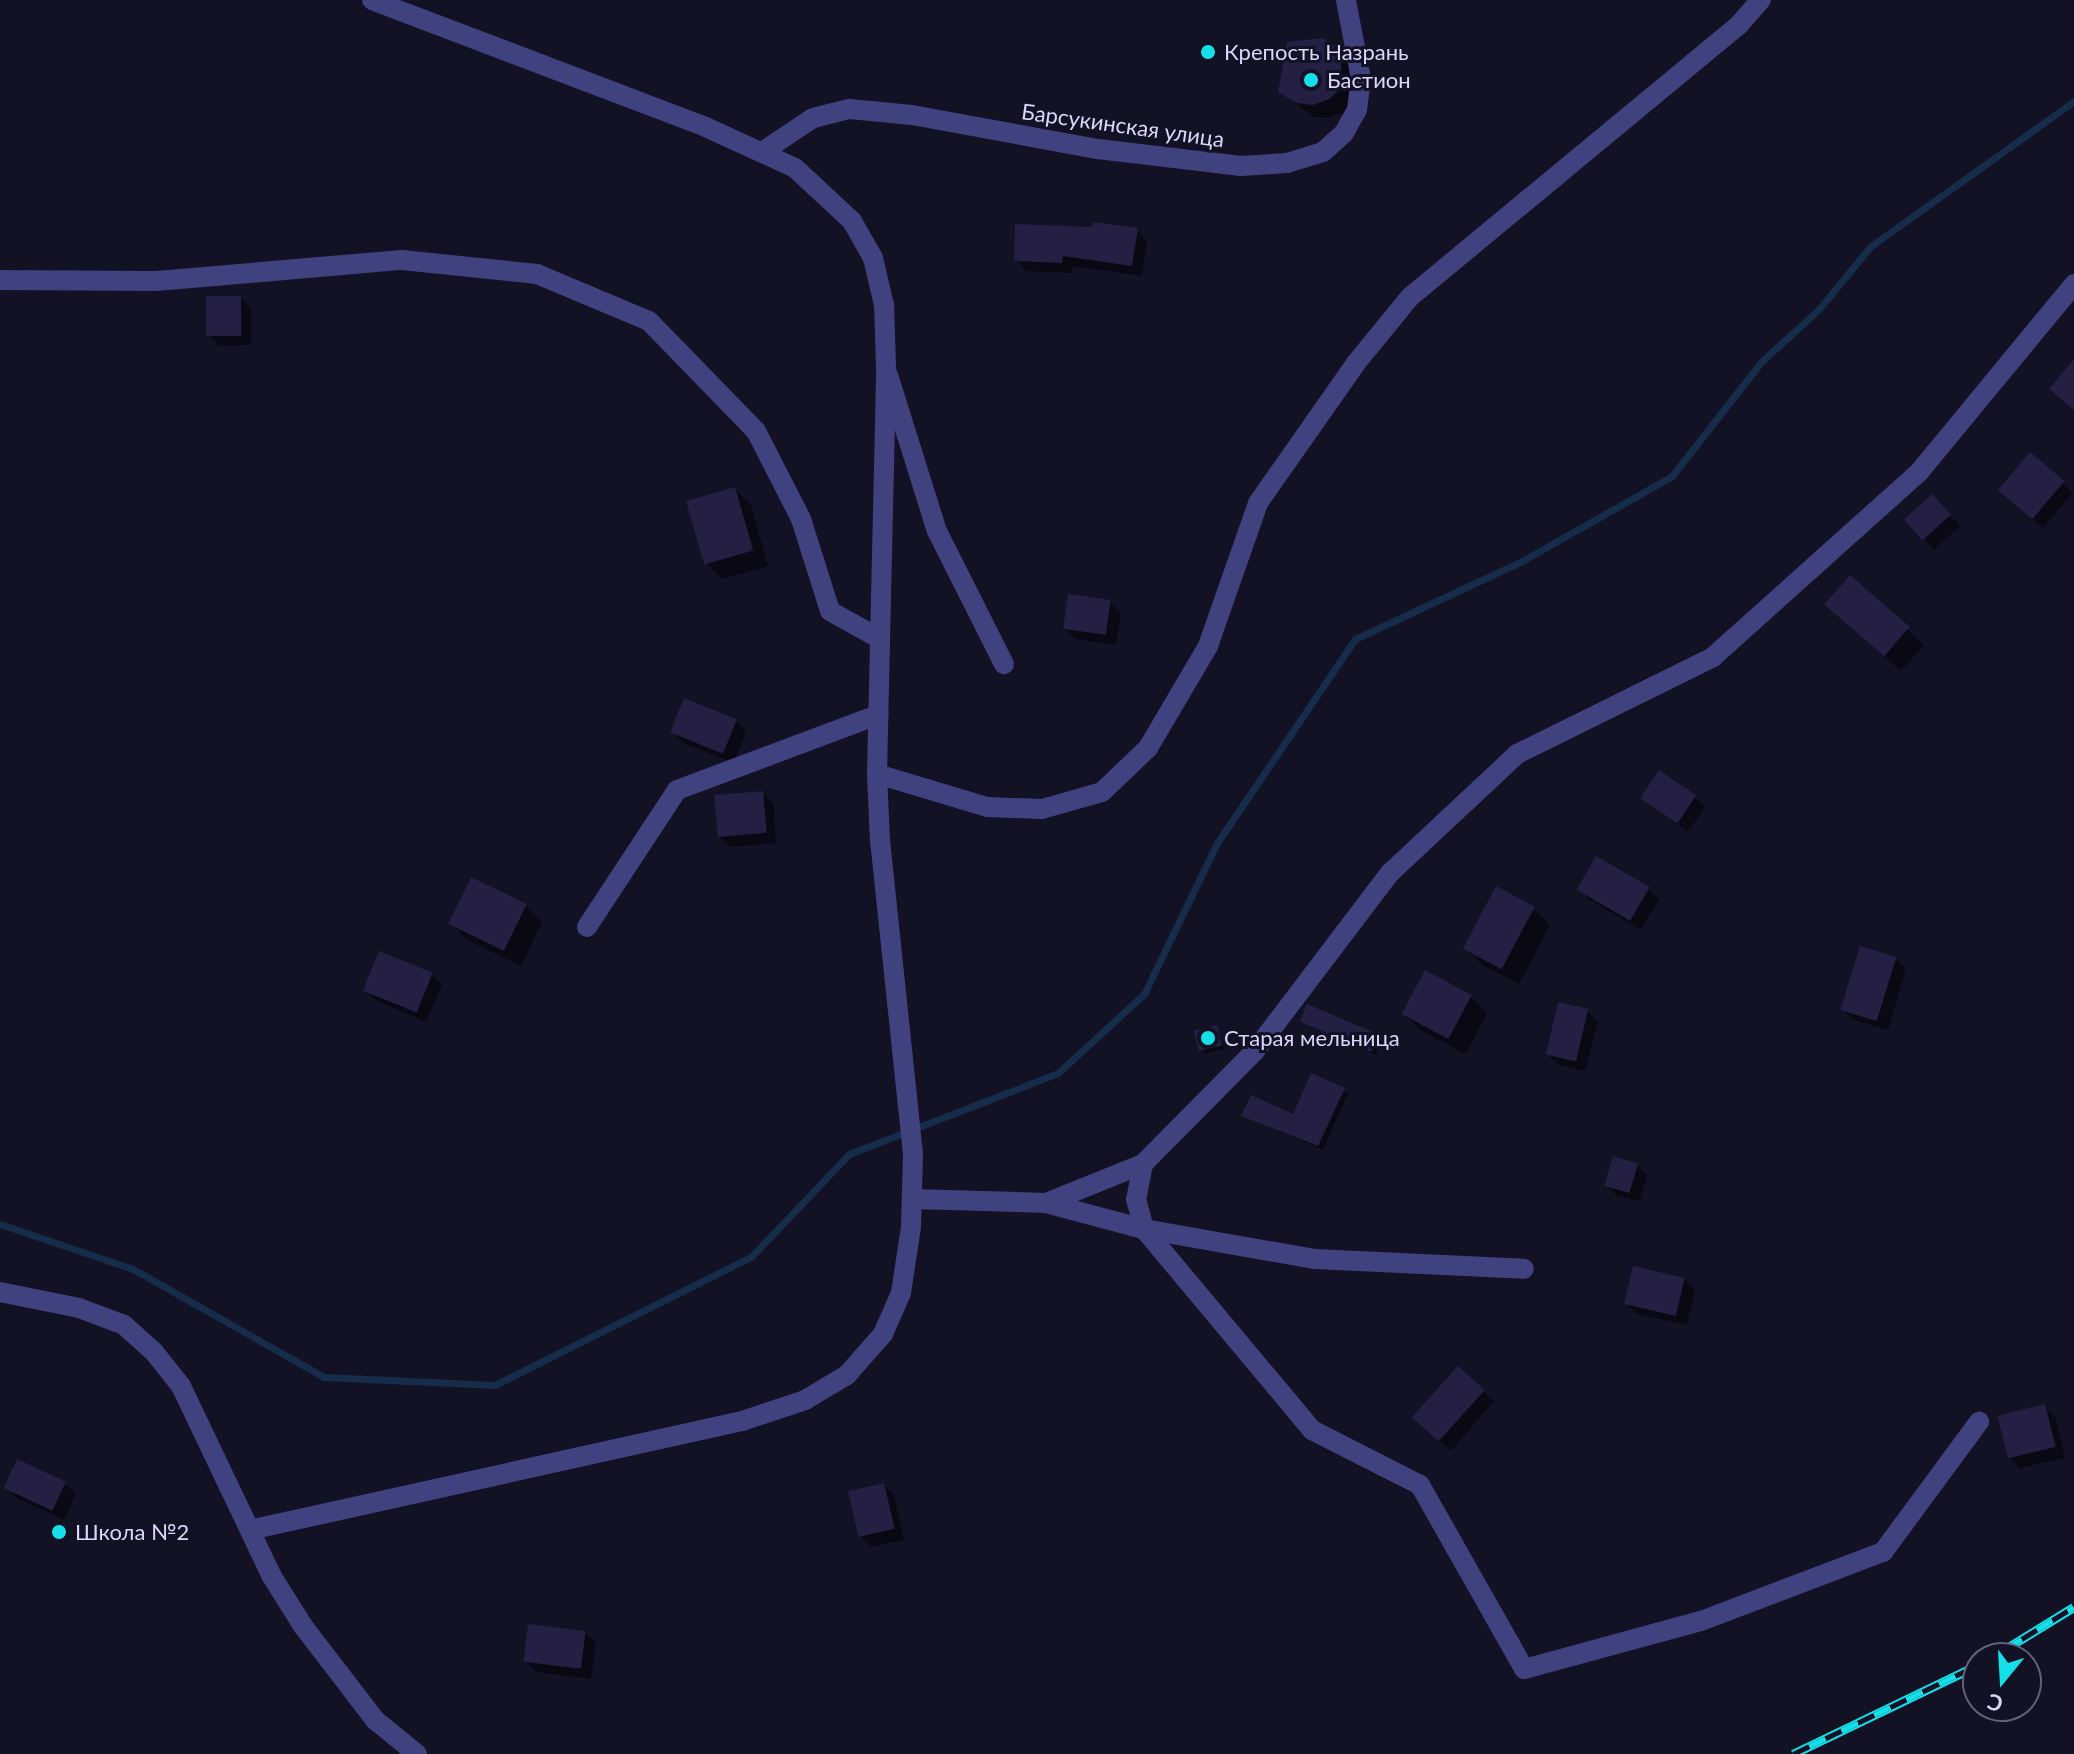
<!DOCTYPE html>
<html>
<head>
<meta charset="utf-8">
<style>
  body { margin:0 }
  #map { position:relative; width:2074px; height:1754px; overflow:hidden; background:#131124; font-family:Lato,sans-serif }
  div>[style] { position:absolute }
  .shadow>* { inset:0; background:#0007 }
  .stream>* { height:7px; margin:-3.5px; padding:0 3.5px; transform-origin:3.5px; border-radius:3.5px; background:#152c4a }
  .building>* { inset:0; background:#241f43; transform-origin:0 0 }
  .minor>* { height:20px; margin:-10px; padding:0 10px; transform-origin:10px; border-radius:10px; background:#40417f }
  .tertiary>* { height:20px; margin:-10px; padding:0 10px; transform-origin:10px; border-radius:10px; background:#40417f }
  .rail>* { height:9px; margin-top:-4.5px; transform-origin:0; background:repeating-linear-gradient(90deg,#131124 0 18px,#15e0e9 0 36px); box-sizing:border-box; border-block:2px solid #15e0e9 }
  .dots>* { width:22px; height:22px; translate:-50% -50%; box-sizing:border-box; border:4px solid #131124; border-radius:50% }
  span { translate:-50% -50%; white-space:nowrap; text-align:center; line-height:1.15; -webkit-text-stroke:6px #131124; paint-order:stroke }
  .poi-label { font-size:22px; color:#dad7fb }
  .left { translate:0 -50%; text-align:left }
  .street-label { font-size:22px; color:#dad7fb }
  .north { position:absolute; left:1962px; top:1642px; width:80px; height:80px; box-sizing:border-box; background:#131124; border:2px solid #63607a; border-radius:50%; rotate:198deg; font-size:22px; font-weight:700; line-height:32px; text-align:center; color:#dad7fb }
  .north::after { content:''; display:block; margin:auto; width:28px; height:36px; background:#15e0e9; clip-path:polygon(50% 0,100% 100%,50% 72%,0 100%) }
</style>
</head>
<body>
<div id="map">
  <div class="shadow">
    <div style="clip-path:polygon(1334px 48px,1349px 63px,1354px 102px,1343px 113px,1328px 118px,1313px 117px,1280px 91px)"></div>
    <div style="clip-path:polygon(1137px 230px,1147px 241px,1142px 276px,1073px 266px,1072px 273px,1026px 271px,1016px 260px)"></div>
    <div style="clip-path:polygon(240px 298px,251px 308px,251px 345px,219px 346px,209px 335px)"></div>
    <div style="clip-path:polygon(2062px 482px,2073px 493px,2043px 528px,2011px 501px)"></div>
    <div style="clip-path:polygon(735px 489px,751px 505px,768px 566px,722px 579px,706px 563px)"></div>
    <div style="clip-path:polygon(1942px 507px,1960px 526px,1934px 550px,1924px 539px)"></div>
    <div style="clip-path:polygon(1850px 578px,1924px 645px,1901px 671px,1843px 620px)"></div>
    <div style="clip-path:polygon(1110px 602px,1121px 613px,1116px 645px,1075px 639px,1065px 628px)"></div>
    <div style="clip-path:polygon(735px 720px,746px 731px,734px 763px,683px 743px,673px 733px)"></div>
    <div style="clip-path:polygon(762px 793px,773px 803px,776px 843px,730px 847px,719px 836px)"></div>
    <div style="clip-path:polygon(1695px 797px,1705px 807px,1688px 832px,1643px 798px)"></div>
    <div style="clip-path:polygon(1497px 889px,1534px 909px,1550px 925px,1519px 984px,1482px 965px,1466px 948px)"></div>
    <div style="clip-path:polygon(1579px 889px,1648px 889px,1659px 899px,1641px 930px,1590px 900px)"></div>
    <div style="clip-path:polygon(526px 906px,542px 922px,521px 966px,467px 940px,451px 923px)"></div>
    <div style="clip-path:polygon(1895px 958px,1906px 969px,1888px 1030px,1854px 1020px,1843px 1010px)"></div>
    <div style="clip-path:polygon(1426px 973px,1471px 997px,1487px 1013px,1466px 1054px,1420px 1030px,1404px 1014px)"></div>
    <div style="clip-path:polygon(432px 975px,442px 985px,426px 1022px,375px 1000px,365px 990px)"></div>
    <div style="clip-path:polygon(1587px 1011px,1598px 1022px,1585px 1071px,1557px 1064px,1547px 1054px)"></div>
    <div style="clip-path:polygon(1300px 1020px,1378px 1037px,1382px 1041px,1376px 1055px)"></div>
    <div style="clip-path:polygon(1217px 1027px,1225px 1049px,1205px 1054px,1200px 1050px)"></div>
    <div style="clip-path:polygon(1344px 1090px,1348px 1094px,1323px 1150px,1244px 1116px,1294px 1117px)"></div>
    <div style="clip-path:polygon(1637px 1165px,1647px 1175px,1640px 1201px,1617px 1196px,1607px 1185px)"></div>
    <div style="clip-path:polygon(1684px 1279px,1695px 1290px,1687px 1325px,1637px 1314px,1627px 1304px)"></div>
    <div style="clip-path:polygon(1483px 1391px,1494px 1401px,1451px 1451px,1426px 1429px)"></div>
    <div style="clip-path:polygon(2044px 1406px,2055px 1416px,2065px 1458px,2020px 1468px,2009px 1458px)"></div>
    <div style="clip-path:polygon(18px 1462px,65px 1484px,76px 1494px,64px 1520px,16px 1498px,6px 1487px)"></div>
    <div style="clip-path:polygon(884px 1485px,894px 1495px,904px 1540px,870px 1547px,860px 1536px)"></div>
    <div style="clip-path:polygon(585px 1633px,596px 1643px,591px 1679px,536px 1672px,526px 1662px)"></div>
  </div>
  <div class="stream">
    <div style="left:0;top:1224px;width:140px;rotate:18.7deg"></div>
    <div style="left:133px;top:1269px;width:219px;rotate:29.5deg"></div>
    <div style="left:324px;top:1377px;width:171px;rotate:2.7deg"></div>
    <div style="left:495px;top:1385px;width:286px;rotate:-26.6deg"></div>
    <div style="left:751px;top:1257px;width:142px;rotate:-46.4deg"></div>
    <div style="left:849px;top:1154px;width:224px;rotate:-21.2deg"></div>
    <div style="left:1058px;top:1073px;width:117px;rotate:-42.6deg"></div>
    <div style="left:1144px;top:994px;width:168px;rotate:-64.2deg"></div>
    <div style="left:1217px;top:843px;width:246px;rotate:-55.9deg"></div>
    <div style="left:1355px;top:639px;width:184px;rotate:-25deg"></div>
    <div style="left:1522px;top:561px;width:172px;rotate:-29.5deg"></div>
    <div style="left:1672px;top:476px;width:145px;rotate:-52deg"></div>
    <div style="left:1761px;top:362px;width:79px;rotate:-42.4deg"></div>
    <div style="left:1819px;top:309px;width:82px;rotate:-50.5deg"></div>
    <div style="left:1871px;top:246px;width:249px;rotate:-35.5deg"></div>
  </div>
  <div class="building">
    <div style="clip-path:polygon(1322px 38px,1335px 46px,1341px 58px,1341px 88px,1329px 99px,1313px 105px,1296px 103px,1278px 92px,1287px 42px)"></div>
    <div style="clip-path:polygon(1093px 222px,1138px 228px,1132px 266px,1063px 256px,1062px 263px,1014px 261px,1015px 224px,1092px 227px)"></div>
    <div style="left:206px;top:296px;width:35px;height:40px"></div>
    <div style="clip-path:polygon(2074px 359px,2074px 410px,2049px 389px)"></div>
    <div style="left:2030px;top:452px;width:45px;height:50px;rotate:40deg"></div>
    <div style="left:735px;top:487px;width:66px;height:51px;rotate:74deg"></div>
    <div style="left:1932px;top:494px;width:28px;height:38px;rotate:48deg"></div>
    <div style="left:1850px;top:575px;width:79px;height:39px;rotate:41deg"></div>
    <div style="left:1068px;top:594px;width:43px;height:35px;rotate:8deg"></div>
    <div style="left:684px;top:698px;width:57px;height:37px;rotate:22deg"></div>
    <div style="left:1659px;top:770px;width:45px;height:34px;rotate:34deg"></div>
    <div style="left:763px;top:791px;width:42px;height:49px;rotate:85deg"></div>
    <div style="left:1596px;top:856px;width:62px;height:39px;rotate:30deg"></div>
    <div style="left:471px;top:877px;width:62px;height:52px;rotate:26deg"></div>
    <div style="left:1496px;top:886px;width:44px;height:71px;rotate:28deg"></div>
    <div style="left:1860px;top:946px;width:38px;height:67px;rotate:17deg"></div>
    <div style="left:379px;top:951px;width:58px;height:43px;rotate:22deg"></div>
    <div style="left:1425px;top:970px;width:53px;height:50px;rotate:28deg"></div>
    <div style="left:1558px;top:1002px;width:31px;height:54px;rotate:13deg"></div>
    <div style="left:1307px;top:1004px;width:78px;height:19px;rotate:23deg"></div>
    <div style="left:1217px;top:1025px;width:21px;height:24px;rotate:76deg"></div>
    <div style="clip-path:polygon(1311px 1073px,1345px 1088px,1318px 1146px,1241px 1116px,1251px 1095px,1293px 1114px)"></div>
    <div style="left:1613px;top:1156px;width:26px;height:31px;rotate:16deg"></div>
    <div style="left:1633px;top:1266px;width:53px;height:39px;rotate:13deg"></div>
    <div style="left:1458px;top:1366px;width:36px;height:69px;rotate:42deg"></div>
    <div style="left:2045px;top:1404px;width:44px;height:49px;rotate:76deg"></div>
    <div style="left:17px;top:1459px;width:54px;height:32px;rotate:25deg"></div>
    <div style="left:884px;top:1483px;width:47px;height:37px;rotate:77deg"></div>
    <div style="left:528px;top:1624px;width:58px;height:38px;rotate:7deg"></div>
  </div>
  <div class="minor">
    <div style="left:0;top:280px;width:156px;rotate:0.4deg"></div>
    <div style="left:156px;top:281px;width:247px;rotate:-4.9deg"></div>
    <div style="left:402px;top:260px;width:136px;rotate:5.9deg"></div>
    <div style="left:537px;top:274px;width:121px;rotate:22.8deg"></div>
    <div style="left:649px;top:321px;width:153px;rotate:45.8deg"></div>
    <div style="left:756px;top:431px;width:99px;rotate:62.9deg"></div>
    <div style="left:801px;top:519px;width:96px;rotate:72.5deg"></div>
    <div style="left:830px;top:611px;width:57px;rotate:29.2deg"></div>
    <div style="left:888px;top:375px;width:164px;rotate:72.6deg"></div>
    <div style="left:937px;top:531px;width:149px;rotate:63.3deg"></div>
    <div style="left:877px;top:774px;width:115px;rotate:16.7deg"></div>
    <div style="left:987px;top:807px;width:55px;rotate:2.1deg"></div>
    <div style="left:1042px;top:809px;width:62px;rotate:-15.8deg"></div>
    <div style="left:1102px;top:792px;width:64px;rotate:-43.7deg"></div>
    <div style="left:1148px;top:748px;width:118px;rotate:-59.5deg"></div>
    <div style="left:1208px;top:646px;width:151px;rotate:-70.7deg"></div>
    <div style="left:1258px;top:503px;width:171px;rotate:-55deg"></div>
    <div style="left:1356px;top:363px;width:85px;rotate:-50.7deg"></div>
    <div style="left:1410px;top:297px;width:425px;rotate:-39.6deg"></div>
    <div style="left:1738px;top:26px;width:35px;rotate:-49deg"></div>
    <div style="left:587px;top:927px;width:164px;rotate:-56.7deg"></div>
    <div style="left:677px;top:790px;width:215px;rotate:-20.5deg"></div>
    <div style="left:1143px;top:1164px;width:36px;rotate:101deg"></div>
    <div style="left:1136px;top:1199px;width:31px;rotate:75deg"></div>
    <div style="left:1144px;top:1229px;width:262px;rotate:50.1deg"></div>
    <div style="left:1312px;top:1430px;width:121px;rotate:27deg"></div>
    <div style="left:1420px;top:1485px;width:211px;rotate:60.5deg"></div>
    <div style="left:1524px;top:1669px;width:183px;rotate:-15.2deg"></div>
    <div style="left:1701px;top:1621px;width:195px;rotate:-20.8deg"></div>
    <div style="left:1883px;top:1552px;width:162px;rotate:-53.6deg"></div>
    <div style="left:913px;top:1199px;width:133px;rotate:1.7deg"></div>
    <div style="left:1046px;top:1203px;width:101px;rotate:14.9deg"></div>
    <div style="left:1144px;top:1229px;width:174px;rotate:10deg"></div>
    <div style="left:1315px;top:1259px;width:209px;rotate:2.7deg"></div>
    <div style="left:1046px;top:1203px;width:105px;rotate:-21.9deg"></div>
    <div style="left:1143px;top:1164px;width:158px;rotate:-45.3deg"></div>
    <div style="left:1254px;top:1052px;width:225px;rotate:-52.8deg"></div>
    <div style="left:1390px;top:873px;width:174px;rotate:-43.1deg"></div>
    <div style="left:1517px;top:754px;width:219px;rotate:-26.3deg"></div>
    <div style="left:1713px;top:657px;width:278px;rotate:-41.9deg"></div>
    <div style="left:1920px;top:471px;width:242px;rotate:-50.5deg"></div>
  </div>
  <div class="tertiary">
    <div style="left:762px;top:152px;width:61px;rotate:-33.7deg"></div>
    <div style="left:813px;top:118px;width:38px;rotate:-14deg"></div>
    <div style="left:850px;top:109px;width:62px;rotate:5.5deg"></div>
    <div style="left:912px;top:115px;width:189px;rotate:10.4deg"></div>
    <div style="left:1098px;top:149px;width:144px;rotate:6.8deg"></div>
    <div style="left:1241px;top:166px;width:46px;rotate:-3.7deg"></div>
    <div style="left:1287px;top:163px;width:38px;rotate:-17deg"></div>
    <div style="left:1323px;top:152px;width:28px;rotate:-42deg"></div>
    <div style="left:1344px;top:133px;width:26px;rotate:-61deg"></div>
    <div style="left:1357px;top:110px;width:31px;rotate:-83deg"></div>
    <div style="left:1361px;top:79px;width:80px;rotate:-100.8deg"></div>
    <div style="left:0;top:1292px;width:81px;rotate:11.4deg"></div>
    <div style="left:79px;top:1308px;width:48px;rotate:20.7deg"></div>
    <div style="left:124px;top:1325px;width:40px;rotate:42deg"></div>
    <div style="left:154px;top:1352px;width:43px;rotate:51.5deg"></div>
    <div style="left:181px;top:1386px;width:209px;rotate:64.5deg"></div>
    <div style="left:271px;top:1575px;width:60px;rotate:57.9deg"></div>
    <div style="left:303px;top:1626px;width:118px;rotate:52.5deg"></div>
    <div style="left:375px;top:1720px;width:54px;rotate:39deg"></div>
    <div style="left:250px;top:1530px;width:504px;rotate:-12.49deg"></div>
    <div style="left:742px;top:1421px;width:66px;rotate:-18.4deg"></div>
    <div style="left:805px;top:1400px;width:49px;rotate:-30.8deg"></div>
    <div style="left:847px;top:1375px;width:55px;rotate:-48.7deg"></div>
    <div style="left:883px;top:1334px;width:45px;rotate:-66.3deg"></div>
    <div style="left:901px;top:1293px;width:67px;rotate:-81.4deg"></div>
    <div style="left:911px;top:1227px;width:73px;rotate:-88.4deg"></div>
    <div style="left:913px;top:1154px;width:315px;rotate:-96deg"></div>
    <div style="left:880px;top:841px;width:67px;rotate:-92.6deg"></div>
    <div style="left:877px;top:774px;width:407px;rotate:-88.7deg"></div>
    <div style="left:886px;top:367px;width:62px;rotate:-91.8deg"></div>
    <div style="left:884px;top:305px;width:48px;rotate:-103.2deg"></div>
    <div style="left:873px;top:258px;width:43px;rotate:-119.6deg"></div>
    <div style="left:852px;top:221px;width:78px;rotate:-137.1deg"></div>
    <div style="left:795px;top:168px;width:98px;rotate:-155.3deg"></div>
    <div style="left:706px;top:127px;width:357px;rotate:-159.2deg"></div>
  </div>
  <div class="rail">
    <div style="left:1991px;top:1658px;width:97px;rotate:-31.6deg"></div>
    <div style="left:1793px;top:1754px;width:205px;rotate:-25.7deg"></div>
  </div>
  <div class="dots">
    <div style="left:1208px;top:52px;background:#15e0e9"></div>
    <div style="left:1311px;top:80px;background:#15e0e9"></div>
    <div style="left:1208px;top:1038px;background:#15e0e9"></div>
    <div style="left:59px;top:1532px;background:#15e0e9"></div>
  </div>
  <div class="poi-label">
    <span class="left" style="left:1224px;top:52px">Крепость Назрань</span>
    <span class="left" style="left:1327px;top:80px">Бастион</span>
    <span class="left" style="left:1224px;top:1038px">Старая мельница</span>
    <span class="left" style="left:75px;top:1532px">Школа №2</span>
  </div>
  <div class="street-label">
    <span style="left:1123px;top:125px;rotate:8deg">Барсукинская улица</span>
  </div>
  <div class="north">С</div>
</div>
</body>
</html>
